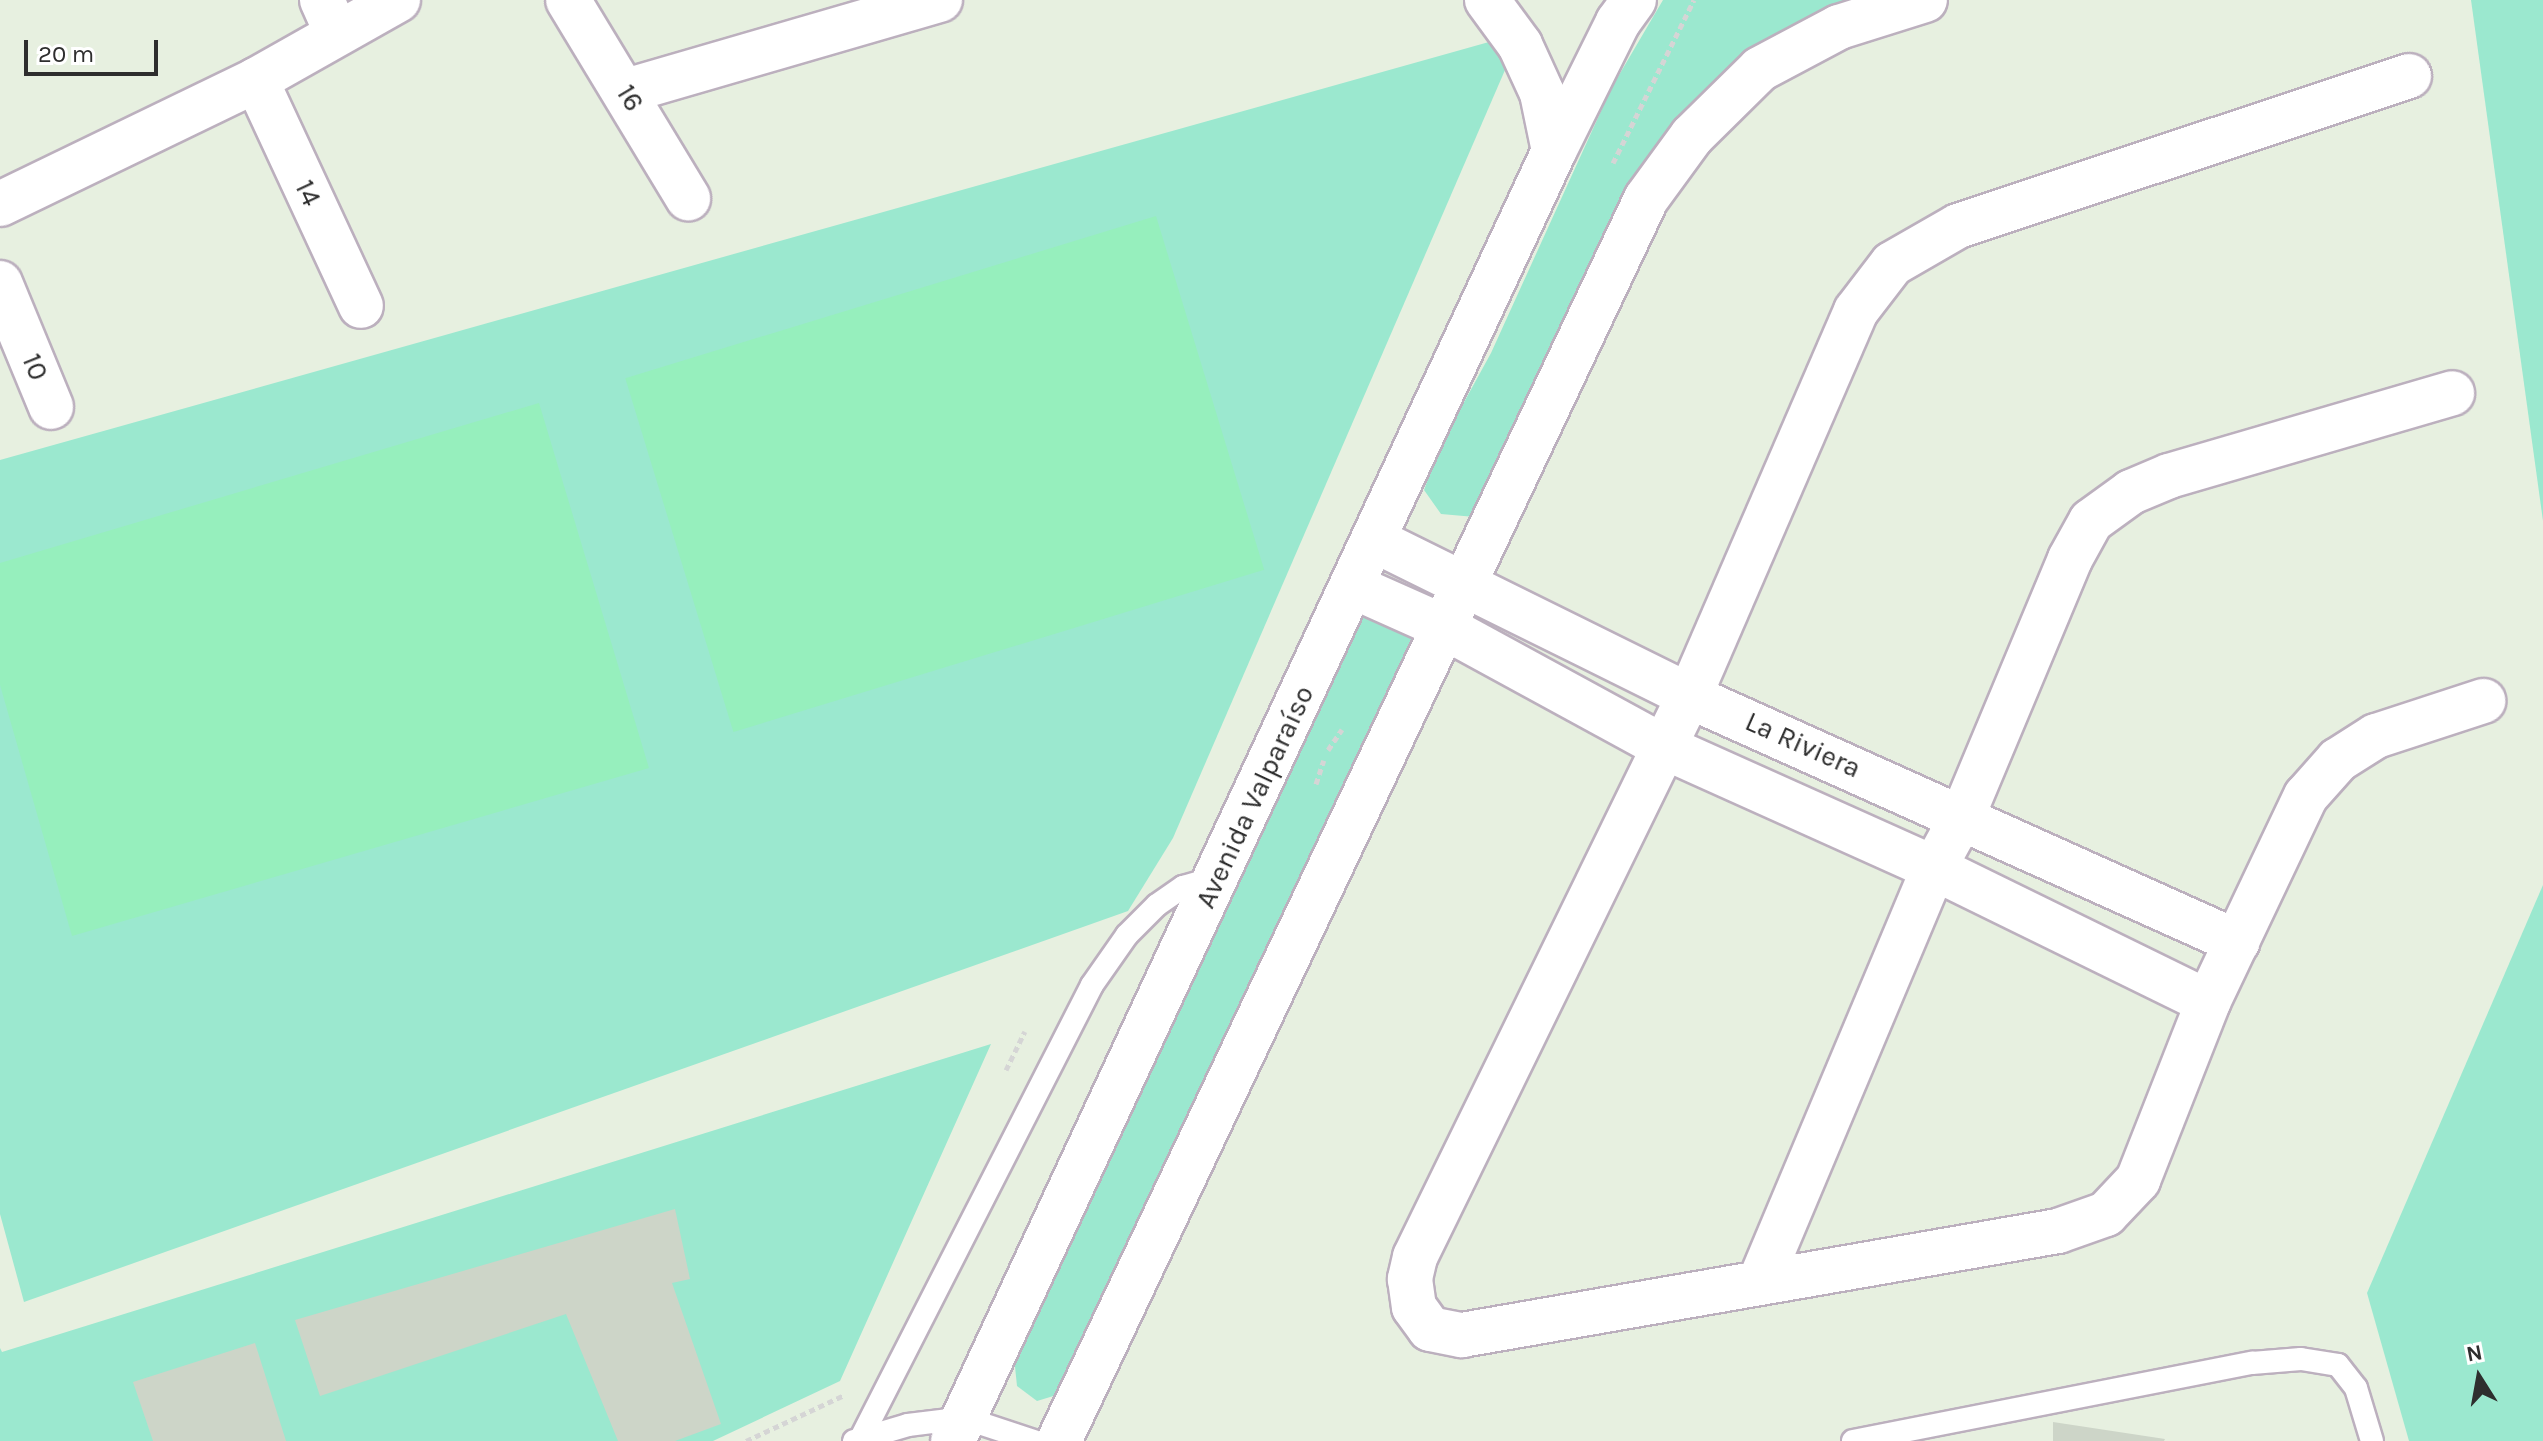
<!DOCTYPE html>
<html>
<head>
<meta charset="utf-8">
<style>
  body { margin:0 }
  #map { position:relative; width:2543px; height:1441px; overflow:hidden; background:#e7f0e0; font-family:Karla,sans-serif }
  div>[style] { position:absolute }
  .green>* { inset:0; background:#9be8cf }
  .pitch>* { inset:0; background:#96efbd; transform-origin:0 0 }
  .building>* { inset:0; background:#cdd5c8 }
  .path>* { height:5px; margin-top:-2.5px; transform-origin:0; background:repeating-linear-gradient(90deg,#d5d5d5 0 6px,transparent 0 10px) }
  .roads { filter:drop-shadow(2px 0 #bcb0be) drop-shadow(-2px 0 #bcb0be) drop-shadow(0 2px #bcb0be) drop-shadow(0 -2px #bcb0be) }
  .service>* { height:22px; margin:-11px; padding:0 11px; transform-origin:11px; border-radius:11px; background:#fff }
  .minor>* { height:44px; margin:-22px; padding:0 22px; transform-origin:22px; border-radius:22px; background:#fff }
  .secondary>* { height:44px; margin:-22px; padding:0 22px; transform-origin:22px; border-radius:22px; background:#fff }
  span { translate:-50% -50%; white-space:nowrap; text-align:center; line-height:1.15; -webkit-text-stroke:6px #fff; paint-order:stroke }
  .street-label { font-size:28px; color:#2e2e2e }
  .north { position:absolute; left:2439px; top:1337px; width:80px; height:80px; -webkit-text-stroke:6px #fff; paint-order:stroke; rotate:349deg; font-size:22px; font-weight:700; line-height:32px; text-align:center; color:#2e2e2e }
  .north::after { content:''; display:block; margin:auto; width:28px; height:36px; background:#2e2e2e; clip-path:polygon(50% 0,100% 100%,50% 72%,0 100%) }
  .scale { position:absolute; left:24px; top:40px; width:134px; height:36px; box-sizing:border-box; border:4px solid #2e2e2e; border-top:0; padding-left:10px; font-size:24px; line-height:28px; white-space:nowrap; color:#2e2e2e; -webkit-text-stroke:6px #fff; paint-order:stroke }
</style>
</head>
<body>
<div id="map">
  <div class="green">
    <div style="clip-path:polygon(1663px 0,1863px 0,1752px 56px,1475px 517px,1441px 514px,1424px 490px,1440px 446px,1491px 353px,1612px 87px)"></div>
    <div style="clip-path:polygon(2471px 0,2543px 0,2543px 521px)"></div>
    <div style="clip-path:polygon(1521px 33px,1173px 838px,1128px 911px,24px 1302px,0 1214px,0 460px)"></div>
    <div style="clip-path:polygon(1366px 609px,1420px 636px,1060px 1394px,1037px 1401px,1017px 1386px,1014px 1357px,1024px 1316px)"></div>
    <div style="clip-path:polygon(2543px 885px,2543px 1441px,2409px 1441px,2367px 1293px)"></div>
    <div style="clip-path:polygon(991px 1044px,840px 1381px,713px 1441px,0 1441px,0 1348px,2px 1352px)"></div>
  </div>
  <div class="pitch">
    <div style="left:1156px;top:216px;width:370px;height:555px;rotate:73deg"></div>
    <div style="clip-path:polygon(539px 403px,649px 768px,72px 936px,0 685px,0 563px)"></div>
  </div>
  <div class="building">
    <div style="clip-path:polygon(675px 1209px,690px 1279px,672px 1283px,721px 1424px,675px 1441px,618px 1441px,566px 1314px,320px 1396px,295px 1320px)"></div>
    <div style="clip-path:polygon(255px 1343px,286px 1441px,153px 1441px,133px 1382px)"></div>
    <div style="clip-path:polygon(2053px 1422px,2165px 1439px,2164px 1441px,2053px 1441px)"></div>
  </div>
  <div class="path">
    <div style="left:1613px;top:163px;width:182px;rotate:-63.6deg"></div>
    <div style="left:1328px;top:750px;width:25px;rotate:-56deg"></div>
    <div style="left:1316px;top:784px;width:25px;rotate:-72deg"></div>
    <div style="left:1006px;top:1070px;width:43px;rotate:-64deg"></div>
    <div style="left:746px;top:1441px;width:108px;rotate:-25.1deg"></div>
  </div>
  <div class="roads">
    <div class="service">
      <div style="left:861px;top:1438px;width:508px;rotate:-62.98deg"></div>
      <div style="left:1092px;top:985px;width:61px;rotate:-55deg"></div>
      <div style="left:1127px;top:935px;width:42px;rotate:-45deg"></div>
      <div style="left:1157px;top:905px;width:32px;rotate:-35deg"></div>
      <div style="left:1183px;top:887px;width:35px;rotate:-16deg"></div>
      <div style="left:854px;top:1441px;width:56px;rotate:-16.5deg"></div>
      <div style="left:908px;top:1425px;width:56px;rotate:-7.1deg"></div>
      <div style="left:964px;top:1418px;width:74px;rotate:18.2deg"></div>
      <div style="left:1853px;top:1441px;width:407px;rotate:-11.1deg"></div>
      <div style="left:2252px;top:1363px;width:49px;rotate:-4.7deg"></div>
      <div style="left:2301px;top:1359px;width:37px;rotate:9deg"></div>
      <div style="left:2338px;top:1365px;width:29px;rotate:52deg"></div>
      <div style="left:2356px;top:1388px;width:55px;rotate:73.2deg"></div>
    </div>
    <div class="minor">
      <div style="left:322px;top:0;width:36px;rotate:66deg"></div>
      <div style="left:568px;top:0;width:232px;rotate:58.8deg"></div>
      <div style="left:1487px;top:0;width:56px;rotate:53.7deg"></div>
      <div style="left:1520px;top:45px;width:53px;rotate:65.4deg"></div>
      <div style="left:1542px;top:93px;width:59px;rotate:78.3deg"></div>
      <div style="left:2409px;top:76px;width:475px;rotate:161.6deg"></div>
      <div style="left:1958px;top:226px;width:76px;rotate:150.1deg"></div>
      <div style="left:1892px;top:264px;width:59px;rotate:127.5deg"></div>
      <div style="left:1856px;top:311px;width:420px;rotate:113.4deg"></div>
      <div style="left:1689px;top:696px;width:624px;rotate:116.03deg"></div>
      <div style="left:1415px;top:1257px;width:23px;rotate:103deg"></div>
      <div style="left:1410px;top:1279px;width:28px;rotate:82deg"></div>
      <div style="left:1414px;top:1307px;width:27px;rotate:54deg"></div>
      <div style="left:1430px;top:1329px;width:33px;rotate:11deg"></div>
      <div style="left:1462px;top:1335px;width:605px;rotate:-9.9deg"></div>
      <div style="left:2058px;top:1231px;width:51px;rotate:-19.5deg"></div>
      <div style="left:2106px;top:1214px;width:47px;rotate:-46.7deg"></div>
      <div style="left:2138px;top:1180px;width:191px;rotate:-68.5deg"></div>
      <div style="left:2208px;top:1002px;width:228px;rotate:-64.6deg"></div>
      <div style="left:2306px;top:796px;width:48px;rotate:-48.4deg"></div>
      <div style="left:2338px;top:760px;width:45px;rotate:-32.3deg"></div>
      <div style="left:2376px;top:736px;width:113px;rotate:-18.1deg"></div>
      <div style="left:256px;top:80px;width:249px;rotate:65.1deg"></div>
      <div style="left:626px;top:91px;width:327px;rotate:-16.2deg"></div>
      <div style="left:0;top:204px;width:284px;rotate:-25.8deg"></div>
      <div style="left:256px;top:80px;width:163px;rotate:-29.4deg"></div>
      <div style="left:0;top:283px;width:134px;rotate:67.6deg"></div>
      <div style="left:1374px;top:540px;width:352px;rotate:26.3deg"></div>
      <div style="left:1689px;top:696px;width:601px;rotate:24.18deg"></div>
      <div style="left:1352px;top:586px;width:101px;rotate:24deg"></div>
      <div style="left:1444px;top:627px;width:248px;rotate:28.6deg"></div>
      <div style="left:1662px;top:746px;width:298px;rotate:24.2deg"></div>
      <div style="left:1934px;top:868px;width:305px;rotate:26.1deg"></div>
      <div style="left:1761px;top:1279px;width:446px;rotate:-67.2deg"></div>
      <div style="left:1934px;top:868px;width:60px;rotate:-61.3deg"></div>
      <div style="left:1963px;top:815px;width:277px;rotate:-67.3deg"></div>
      <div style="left:2070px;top:559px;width:43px;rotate:-61.1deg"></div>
      <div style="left:2091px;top:521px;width:49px;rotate:-35.9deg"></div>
      <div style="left:2131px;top:492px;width:41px;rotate:-22.8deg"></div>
      <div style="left:2169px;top:476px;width:295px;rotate:-16.3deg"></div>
    </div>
    <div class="secondary">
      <div style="left:953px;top:1441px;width:1423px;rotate:-65.02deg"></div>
      <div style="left:1554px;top:151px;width:144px;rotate:-63.6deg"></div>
      <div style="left:1618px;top:22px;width:27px;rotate:-54deg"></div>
      <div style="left:1059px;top:1441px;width:1374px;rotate:-64.7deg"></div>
      <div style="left:1646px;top:199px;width:78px;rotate:-53.9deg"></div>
      <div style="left:1692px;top:136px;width:95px;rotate:-44.6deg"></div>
      <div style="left:1760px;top:69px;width:89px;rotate:-28deg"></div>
      <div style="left:1839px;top:27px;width:90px;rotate:-17.4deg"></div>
    </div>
  </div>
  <div class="street-label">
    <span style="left:630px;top:98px;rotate:59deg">16</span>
    <span style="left:308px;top:193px;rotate:65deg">14</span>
    <span style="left:35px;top:367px;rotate:68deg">10</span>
    <span style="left:1803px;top:745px;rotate:24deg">La Riviera</span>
    <span style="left:1255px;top:797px;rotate:-65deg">Avenida Valparaíso</span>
  </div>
  <div class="north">N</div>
  <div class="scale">20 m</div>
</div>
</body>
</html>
